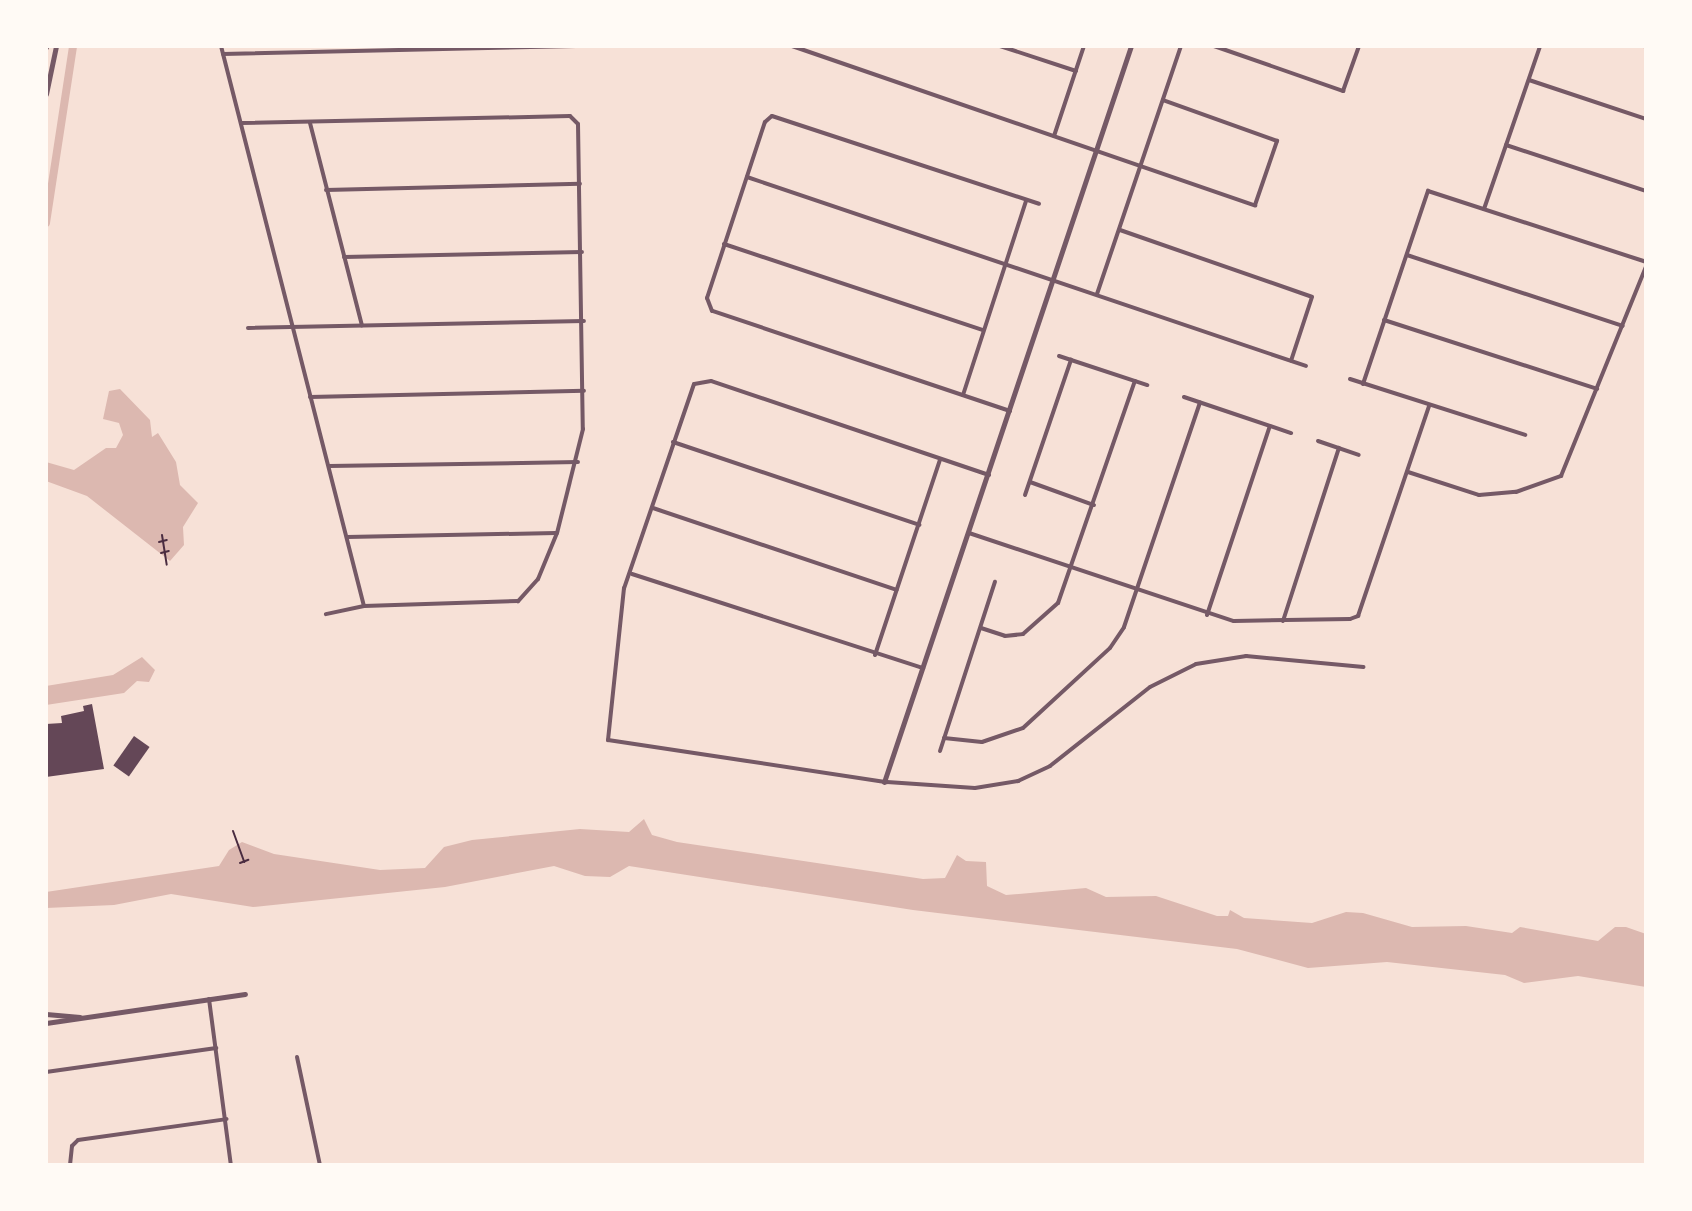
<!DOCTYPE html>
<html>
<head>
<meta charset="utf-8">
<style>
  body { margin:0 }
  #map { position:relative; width:1692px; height:1211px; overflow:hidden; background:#f7e1d7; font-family:"Nunito Sans",sans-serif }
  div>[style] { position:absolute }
  .water>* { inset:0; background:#dcb8b0 }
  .canal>* { height:8px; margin:-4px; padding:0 4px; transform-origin:4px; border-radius:4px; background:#dcb8b0 }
  .building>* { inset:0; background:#644757; transform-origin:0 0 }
  .path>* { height:2px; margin:-1px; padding:0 1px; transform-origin:1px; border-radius:1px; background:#4a2c40 }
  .minor>* { height:4px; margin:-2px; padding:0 2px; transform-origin:2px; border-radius:2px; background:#755966 }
  .tertiary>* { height:5px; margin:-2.5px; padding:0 2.5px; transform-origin:2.5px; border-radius:2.5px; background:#755966 }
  span { translate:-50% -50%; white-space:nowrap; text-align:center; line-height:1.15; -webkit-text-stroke:8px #fffaf5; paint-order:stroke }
  .frame { position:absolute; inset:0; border:48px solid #fffaf5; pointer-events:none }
</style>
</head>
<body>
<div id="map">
  <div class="water">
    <div style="clip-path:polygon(120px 389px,150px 420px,152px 437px,158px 433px,176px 462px,180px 485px,198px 503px,183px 527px,184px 545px,170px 561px,87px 496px,46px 481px,46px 462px,74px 470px,106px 448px,116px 448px,123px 435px,119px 423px,103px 419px,109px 391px)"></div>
    <div style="clip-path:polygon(142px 657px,155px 670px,149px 682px,137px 681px,124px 693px,46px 705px,46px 686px,113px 675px)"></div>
    <div style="clip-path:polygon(644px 819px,652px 835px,677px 842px,923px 879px,945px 878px,957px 855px,966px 861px,986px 862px,987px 886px,1006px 895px,1086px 888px,1106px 897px,1156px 896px,1217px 916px,1228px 916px,1230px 910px,1244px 918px,1312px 923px,1346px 912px,1363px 913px,1412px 927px,1466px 926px,1512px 933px,1520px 927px,1598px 941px,1615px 927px,1626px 927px,1646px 934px,1646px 987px,1578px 976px,1524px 983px,1505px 975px,1387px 962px,1308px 968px,1237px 949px,913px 910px,629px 866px,610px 877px,585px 876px,554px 866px,445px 887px,253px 907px,171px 894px,114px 905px,46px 908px,46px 892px,219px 866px,229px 850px,242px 842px,274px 854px,380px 870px,425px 868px,444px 847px,472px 840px,580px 829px,629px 832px)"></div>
  </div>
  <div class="canal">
    <div style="left:46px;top:223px;width:179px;rotate:-81.3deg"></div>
  </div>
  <div class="building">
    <div style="clip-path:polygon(92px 704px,104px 769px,46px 777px,46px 724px,62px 723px,61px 716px,84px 711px,83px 706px)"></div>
    <div style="left:134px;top:736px;width:19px;height:36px;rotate:35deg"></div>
  </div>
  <div class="path">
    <div style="left:162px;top:535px;width:30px;rotate:81deg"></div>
    <div style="left:159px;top:542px;width:8px;rotate:-14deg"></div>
    <div style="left:161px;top:553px;width:8px;rotate:-14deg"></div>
    <div style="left:233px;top:831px;width:33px;rotate:70deg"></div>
    <div style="left:240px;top:863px;width:9px;rotate:-21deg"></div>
  </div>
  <div class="minor">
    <div style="left:221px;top:46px;width:578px;rotate:75.68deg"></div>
    <div style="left:792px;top:46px;width:490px;rotate:19deg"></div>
    <div style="left:1255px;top:205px;width:68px;rotate:-71deg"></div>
    <div style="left:1277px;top:141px;width:121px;rotate:-160.2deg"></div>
    <div style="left:1000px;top:46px;width:80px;rotate:18.2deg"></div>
    <div style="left:1214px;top:46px;width:137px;rotate:19.2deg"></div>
    <div style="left:1343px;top:91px;width:48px;rotate:-70.4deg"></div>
    <div style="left:1644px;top:46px;width:2px;rotate:27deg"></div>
    <div style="left:223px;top:54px;width:353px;rotate:-1.3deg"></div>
    <div style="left:1529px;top:80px;width:123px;rotate:18.4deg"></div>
    <div style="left:241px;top:123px;width:329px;rotate:-1.2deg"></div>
    <div style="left:570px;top:116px;width:11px;rotate:45deg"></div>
    <div style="left:578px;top:124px;width:305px;rotate:89.1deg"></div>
    <div style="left:583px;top:429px;width:107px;rotate:104deg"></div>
    <div style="left:557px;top:533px;width:50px;rotate:112.4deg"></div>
    <div style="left:538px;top:579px;width:30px;rotate:132deg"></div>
    <div style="left:518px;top:601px;width:154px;rotate:178.1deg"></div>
    <div style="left:364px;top:606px;width:39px;rotate:168deg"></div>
    <div style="left:310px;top:123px;width:209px;rotate:75.6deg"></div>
    <div style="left:1054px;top:136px;width:95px;rotate:-71.6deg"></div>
    <div style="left:1506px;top:145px;width:147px;rotate:18.2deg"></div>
    <div style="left:747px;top:177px;width:590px;rotate:18.68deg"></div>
    <div style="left:326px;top:190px;width:254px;rotate:-1.4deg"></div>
    <div style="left:1484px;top:209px;width:172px;rotate:-71deg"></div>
    <div style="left:1120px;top:230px;width:203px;rotate:19.2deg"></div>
    <div style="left:1312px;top:297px;width:67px;rotate:108.2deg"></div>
    <div style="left:724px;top:244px;width:273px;rotate:18.4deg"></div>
    <div style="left:1407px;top:255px;width:227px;rotate:18.2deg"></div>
    <div style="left:344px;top:257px;width:238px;rotate:-1.2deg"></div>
    <div style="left:1097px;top:294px;width:262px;rotate:-71.3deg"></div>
    <div style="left:1384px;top:320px;width:224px;rotate:17.9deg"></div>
    <div style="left:248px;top:328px;width:336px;rotate:-1.2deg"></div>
    <div style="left:1059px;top:356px;width:93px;rotate:18.2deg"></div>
    <div style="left:1350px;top:379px;width:184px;rotate:17.7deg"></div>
    <div style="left:1363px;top:384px;width:204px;rotate:-71.4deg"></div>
    <div style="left:1428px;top:191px;width:229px;rotate:18deg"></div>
    <div style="left:963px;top:395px;width:204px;rotate:-72deg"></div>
    <div style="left:310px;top:397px;width:274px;rotate:-1.3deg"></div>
    <div style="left:1184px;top:397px;width:113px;rotate:18.6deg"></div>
    <div style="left:1010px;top:411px;width:314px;rotate:-161.4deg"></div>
    <div style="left:712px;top:311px;width:14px;rotate:-111deg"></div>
    <div style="left:707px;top:298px;width:185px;rotate:-71.8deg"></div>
    <div style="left:765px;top:122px;width:9px;rotate:-41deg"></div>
    <div style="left:772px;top:116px;width:281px;rotate:18.2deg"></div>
    <div style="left:1318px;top:441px;width:43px;rotate:18.9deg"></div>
    <div style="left:673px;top:442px;width:260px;rotate:18.6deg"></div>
    <div style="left:329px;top:466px;width:249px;rotate:-0.9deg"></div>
    <div style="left:1408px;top:472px;width:75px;rotate:17.9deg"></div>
    <div style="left:1479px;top:495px;width:37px;rotate:-5deg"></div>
    <div style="left:1516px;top:492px;width:48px;rotate:-19.6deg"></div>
    <div style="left:1561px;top:476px;width:226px;rotate:-67.9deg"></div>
    <div style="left:989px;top:475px;width:293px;rotate:-161.3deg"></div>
    <div style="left:711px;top:381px;width:17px;rotate:170deg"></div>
    <div style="left:694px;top:384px;width:216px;rotate:108.9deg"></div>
    <div style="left:624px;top:588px;width:153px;rotate:96deg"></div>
    <div style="left:608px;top:740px;width:282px;rotate:8.6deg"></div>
    <div style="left:887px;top:782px;width:88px;rotate:3.9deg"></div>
    <div style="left:975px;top:788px;width:44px;rotate:-9.2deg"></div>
    <div style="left:1018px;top:781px;width:35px;rotate:-25deg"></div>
    <div style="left:1050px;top:766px;width:127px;rotate:-38.3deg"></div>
    <div style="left:1150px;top:687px;width:51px;rotate:-26.6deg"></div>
    <div style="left:1196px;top:664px;width:51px;rotate:-9.1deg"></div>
    <div style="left:1246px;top:656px;width:118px;rotate:5.4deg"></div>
    <div style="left:1030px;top:482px;width:68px;rotate:19.8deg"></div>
    <div style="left:1025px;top:495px;width:143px;rotate:-71.2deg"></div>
    <div style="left:653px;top:508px;width:257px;rotate:18.6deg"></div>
    <div style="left:969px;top:533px;width:279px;rotate:18.4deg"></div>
    <div style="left:1234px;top:621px;width:116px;rotate:-1deg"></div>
    <div style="left:1350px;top:619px;width:9px;rotate:-21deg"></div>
    <div style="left:1358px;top:616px;width:222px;rotate:-71.3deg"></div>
    <div style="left:347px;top:537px;width:209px;rotate:-1.1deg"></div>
    <div style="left:632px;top:574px;width:306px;rotate:17.9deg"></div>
    <div style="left:1207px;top:615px;width:199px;rotate:-71.6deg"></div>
    <div style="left:1283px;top:621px;width:182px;rotate:-72.1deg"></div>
    <div style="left:981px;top:628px;width:25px;rotate:18deg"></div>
    <div style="left:1005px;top:636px;width:18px;rotate:-6deg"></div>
    <div style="left:1023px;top:634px;width:47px;rotate:-41.5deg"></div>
    <div style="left:1058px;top:603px;width:235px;rotate:-70.9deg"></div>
    <div style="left:875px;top:655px;width:206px;rotate:-71.6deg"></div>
    <div style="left:944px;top:738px;width:38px;rotate:6deg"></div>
    <div style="left:982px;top:742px;width:43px;rotate:-18.9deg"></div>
    <div style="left:1023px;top:728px;width:118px;rotate:-42.6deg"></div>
    <div style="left:1110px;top:648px;width:25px;rotate:-56deg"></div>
    <div style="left:1124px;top:627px;width:237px;rotate:-71.3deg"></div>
    <div style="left:940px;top:751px;width:178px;rotate:-72deg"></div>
    <div style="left:209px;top:999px;width:167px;rotate:82.5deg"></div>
    <div style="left:297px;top:1057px;width:110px;rotate:78deg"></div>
    <div style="left:46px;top:1072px;width:172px;rotate:-8deg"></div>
    <div style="left:70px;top:1165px;width:19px;rotate:-84deg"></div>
    <div style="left:72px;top:1146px;width:8px;rotate:-45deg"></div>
    <div style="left:78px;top:1140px;width:150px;rotate:-8deg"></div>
  </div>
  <div class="tertiary">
    <div style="left:46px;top:47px;width:1px;rotate:-90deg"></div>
    <div style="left:46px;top:94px;width:49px;rotate:-78.2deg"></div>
    <div style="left:884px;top:782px;width:776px;rotate:-71.45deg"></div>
    <div style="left:46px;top:1014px;width:34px;rotate:5deg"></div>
    <div style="left:46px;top:1023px;width:201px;rotate:-8.3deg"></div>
  </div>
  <div class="frame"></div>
</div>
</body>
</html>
